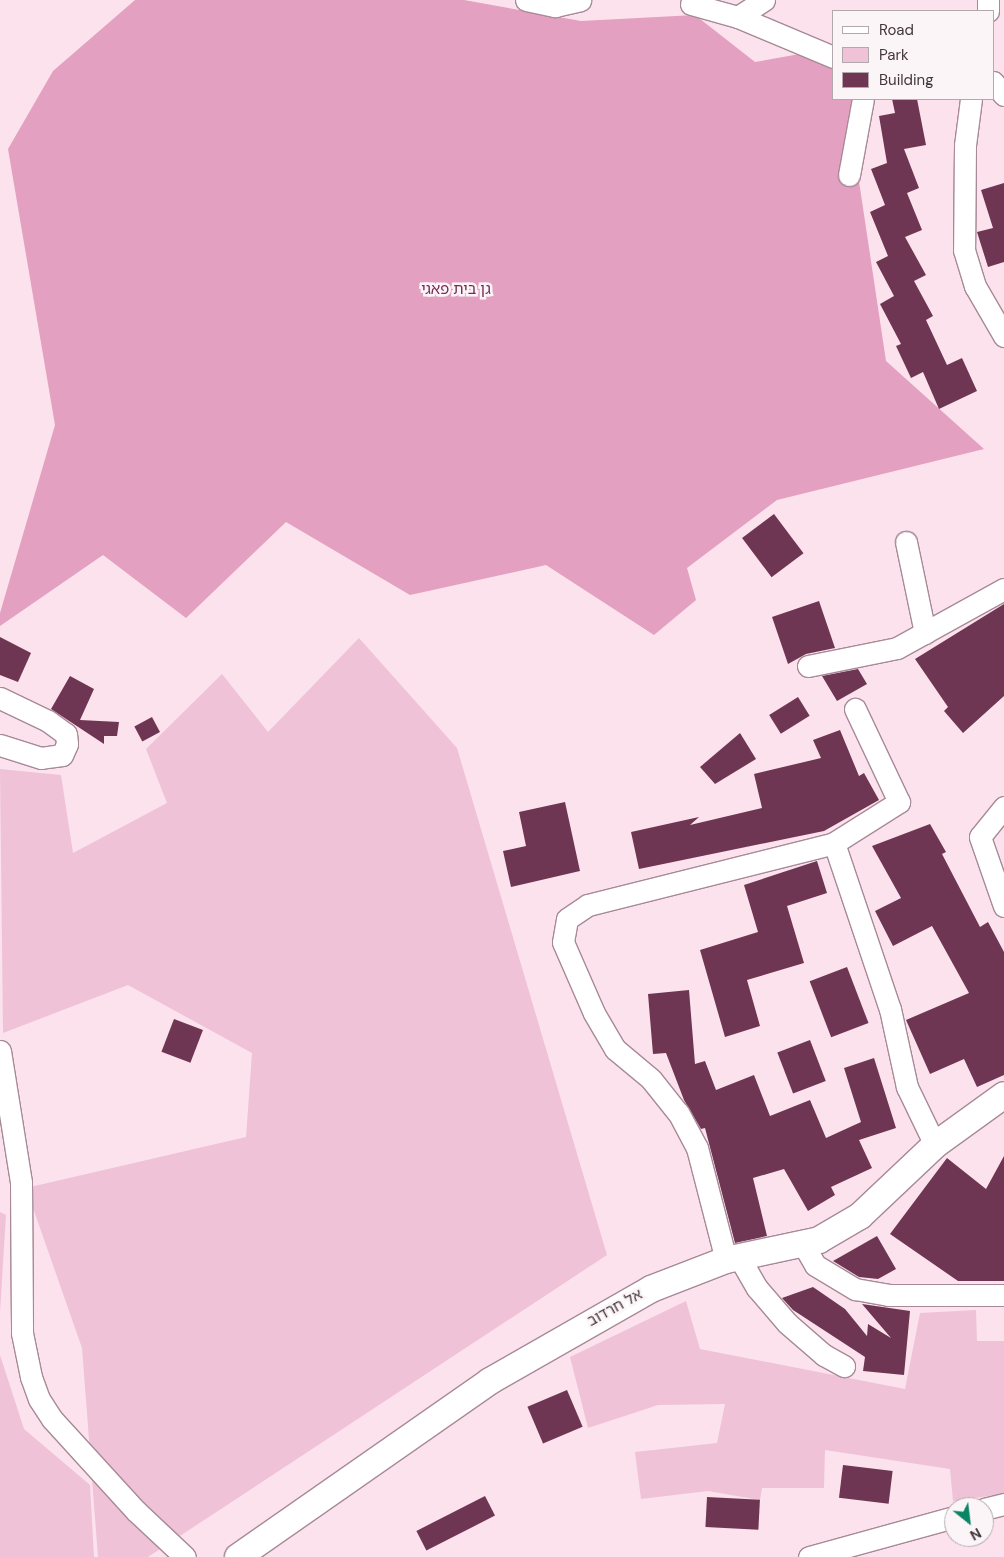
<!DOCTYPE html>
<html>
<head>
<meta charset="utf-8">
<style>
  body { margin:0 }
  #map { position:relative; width:1004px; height:1557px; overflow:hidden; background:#fce2ed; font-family:"DM Sans","Noto Sans Hebrew",sans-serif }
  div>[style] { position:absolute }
  .green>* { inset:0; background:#efc2d7 }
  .forest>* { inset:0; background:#e3a0c1 }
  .building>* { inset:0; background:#6f3654; transform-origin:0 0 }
  .roads { filter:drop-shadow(1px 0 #a78997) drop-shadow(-1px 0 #a78997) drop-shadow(0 1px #a78997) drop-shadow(0 -1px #a78997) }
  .minor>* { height:21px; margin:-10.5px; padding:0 10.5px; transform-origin:10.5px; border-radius:10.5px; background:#fff }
  .tertiary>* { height:26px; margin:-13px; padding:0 13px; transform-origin:13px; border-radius:13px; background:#fff }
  span { translate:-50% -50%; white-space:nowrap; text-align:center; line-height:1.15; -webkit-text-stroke:5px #fcf5f8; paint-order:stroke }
  .park-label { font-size:15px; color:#782b56 }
  .street-label { font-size:15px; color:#42363b }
  .legend { position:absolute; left:832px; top:10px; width:162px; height:90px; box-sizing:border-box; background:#fcf5f8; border:1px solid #b2a9ac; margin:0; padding:6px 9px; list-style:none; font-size:15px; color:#42363b }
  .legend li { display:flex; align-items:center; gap:10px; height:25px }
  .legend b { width:25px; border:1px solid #b2a9ac }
  .north { position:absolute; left:944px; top:1497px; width:50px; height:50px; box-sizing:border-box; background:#fcf5f8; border:1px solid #b2a9ac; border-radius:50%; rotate:151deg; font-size:14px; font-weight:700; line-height:20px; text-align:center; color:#42363b }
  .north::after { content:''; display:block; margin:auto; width:18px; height:22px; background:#0a8566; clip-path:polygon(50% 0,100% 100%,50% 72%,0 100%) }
</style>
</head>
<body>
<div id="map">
  <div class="green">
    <div style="clip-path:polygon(359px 638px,457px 748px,607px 1255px,148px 1557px,98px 1557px,82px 1348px,26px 1188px,246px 1137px,252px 1053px,128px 985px,3px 1033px,0 769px,61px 775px,73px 853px,167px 803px,146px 749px,222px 674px,268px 732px)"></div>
    <div style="clip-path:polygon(0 1212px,6px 1215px,0 1312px)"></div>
    <div style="clip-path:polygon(686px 1301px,700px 1349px,905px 1389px,920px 1313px,976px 1310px,977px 1341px,1004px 1341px,1004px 1494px,953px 1501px,950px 1469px,825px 1450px,824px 1488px,762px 1488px,760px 1500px,708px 1491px,641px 1499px,635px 1452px,717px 1443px,725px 1404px,658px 1405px,588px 1428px,570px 1357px)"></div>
    <div style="clip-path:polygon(0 1355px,24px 1429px,90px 1485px,94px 1557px,0 1557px)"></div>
  </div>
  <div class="forest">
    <div style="clip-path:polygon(135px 0,464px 0,581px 21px,695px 15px,755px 62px,833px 48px,833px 99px,856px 99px,857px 168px,886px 361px,984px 449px,777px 500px,687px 568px,696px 600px,654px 635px,546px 565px,410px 595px,286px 522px,186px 618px,103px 555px,0 626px,0 613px,55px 425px,8px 149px,53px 71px)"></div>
  </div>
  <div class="building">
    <div style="clip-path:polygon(892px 99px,917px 99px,926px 145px,904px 149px,919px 188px,907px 193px,922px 230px,905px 237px,926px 275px,914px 281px,933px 316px,926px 320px,947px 365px,962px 358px,977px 391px,939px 409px,923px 372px,911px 378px,896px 346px,901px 344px,880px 304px,894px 296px,876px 262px,888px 256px,870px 212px,885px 205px,871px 169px,887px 163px,879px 116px,895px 113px)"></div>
    <div style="clip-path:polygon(1004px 183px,1004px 262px,988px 267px,977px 232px,993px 228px,981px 190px)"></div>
    <div style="left:774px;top:514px;width:49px;height:40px;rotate:53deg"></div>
    <div style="clip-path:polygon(819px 601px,835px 648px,806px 654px,788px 664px,772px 617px)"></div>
    <div style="clip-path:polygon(1004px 604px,1004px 696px,963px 733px,944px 711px,948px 707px,915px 659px)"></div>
    <div style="clip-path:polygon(0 637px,31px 653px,18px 682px,0 675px)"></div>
    <div style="clip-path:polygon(858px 669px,867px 684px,837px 701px,822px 676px)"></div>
    <div style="clip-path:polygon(70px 676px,94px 689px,80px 720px,119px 722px,117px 736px,104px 736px,104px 744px,51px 709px)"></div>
    <div style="left:798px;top:697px;width:22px;height:34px;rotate:58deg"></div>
    <div style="left:152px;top:717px;width:17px;height:20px;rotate:62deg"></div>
    <div style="clip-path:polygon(840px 730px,859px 776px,864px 773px,879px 800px,824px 831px,639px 869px,631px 832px,699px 817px,690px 825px,762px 808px,754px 774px,821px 758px,813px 740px)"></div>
    <div style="clip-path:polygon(740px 733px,756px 759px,715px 784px,700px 767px)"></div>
    <div style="clip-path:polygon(565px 802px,580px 871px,511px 887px,503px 851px,526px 846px,519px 812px)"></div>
    <div style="clip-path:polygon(930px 824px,946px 852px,942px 854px,980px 927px,988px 922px,1004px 952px,1004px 1075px,977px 1087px,964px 1059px,930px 1074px,906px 1020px,969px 993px,932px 926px,893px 946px,875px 911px,901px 898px,872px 846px)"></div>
    <div style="clip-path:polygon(817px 861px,827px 893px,787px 906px,804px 963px,747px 980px,760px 1026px,725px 1037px,700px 950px,758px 932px,744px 885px)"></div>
    <div style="left:847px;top:967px;width:60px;height:40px;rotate:69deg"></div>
    <div style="clip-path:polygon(689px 990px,695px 1064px,705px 1061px,716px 1090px,754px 1075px,770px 1116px,810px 1100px,826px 1138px,861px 1122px,844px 1068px,874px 1058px,896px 1128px,859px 1140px,872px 1168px,831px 1187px,835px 1195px,808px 1211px,784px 1169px,753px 1178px,767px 1236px,735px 1243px,705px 1128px,701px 1129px,684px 1100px,666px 1053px,653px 1054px,648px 994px)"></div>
    <div style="left:174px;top:1019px;width:31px;height:35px;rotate:21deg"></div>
    <div style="left:810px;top:1040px;width:44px;height:35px;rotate:69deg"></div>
    <div style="clip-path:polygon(1004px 1156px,1004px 1281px,958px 1281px,890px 1234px,947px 1158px,986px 1189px)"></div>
    <div style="clip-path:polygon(877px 1236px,896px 1269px,878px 1279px,859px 1277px,833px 1261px)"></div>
    <div style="clip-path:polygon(813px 1287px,845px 1309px,867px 1336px,868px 1324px,891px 1338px,862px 1304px,910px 1311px,904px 1375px,863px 1371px,865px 1357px,793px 1310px,782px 1298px)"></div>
    <div style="left:567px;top:1390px;width:40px;height:43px;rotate:67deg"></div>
    <div style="left:843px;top:1465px;width:50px;height:33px;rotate:7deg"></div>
    <div style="left:485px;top:1496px;width:22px;height:77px;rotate:63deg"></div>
    <div style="left:707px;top:1497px;width:53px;height:30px;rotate:3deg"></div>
  </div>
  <div class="roads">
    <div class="minor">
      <div style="left:526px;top:0;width:30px;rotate:12deg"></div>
      <div style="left:555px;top:6px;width:26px;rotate:-13deg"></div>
      <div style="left:764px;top:0;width:31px;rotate:147deg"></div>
      <div style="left:738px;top:17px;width:103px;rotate:22.8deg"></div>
      <div style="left:988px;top:0;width:11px;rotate:90deg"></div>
      <div style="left:691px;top:4px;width:49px;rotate:15.5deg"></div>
      <div style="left:993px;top:82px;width:17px;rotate:50deg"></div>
      <div style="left:971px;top:99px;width:46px;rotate:97.4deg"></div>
      <div style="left:965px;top:145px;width:105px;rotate:90.5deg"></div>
      <div style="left:964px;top:250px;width:38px;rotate:73deg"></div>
      <div style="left:975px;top:286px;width:58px;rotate:59.9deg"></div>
      <div style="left:849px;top:175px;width:77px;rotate:-79.6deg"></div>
      <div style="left:906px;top:542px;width:93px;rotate:78.2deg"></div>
      <div style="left:808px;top:666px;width:91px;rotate:-11.4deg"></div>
      <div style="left:897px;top:648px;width:122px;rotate:-28.9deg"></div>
      <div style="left:0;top:698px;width:53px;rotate:25.6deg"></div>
      <div style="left:48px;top:721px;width:22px;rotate:36deg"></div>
      <div style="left:66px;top:734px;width:10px;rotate:84deg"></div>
      <div style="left:67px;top:744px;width:12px;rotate:114deg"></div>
      <div style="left:62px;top:755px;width:21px;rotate:172deg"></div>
      <div style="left:41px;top:758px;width:43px;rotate:-162.4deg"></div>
      <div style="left:1004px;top:807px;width:38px;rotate:129deg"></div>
      <div style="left:980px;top:837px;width:73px;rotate:70.8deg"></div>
      <div style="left:834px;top:843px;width:175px;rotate:71.4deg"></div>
      <div style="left:890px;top:1009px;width:80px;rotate:77.7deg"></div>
      <div style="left:907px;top:1087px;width:64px;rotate:64.2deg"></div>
      <div style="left:0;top:1051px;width:133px;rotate:80.9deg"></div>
      <div style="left:21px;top:1182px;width:151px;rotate:89.6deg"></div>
      <div style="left:22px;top:1333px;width:45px;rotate:78.4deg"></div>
      <div style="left:31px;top:1377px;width:23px;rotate:70deg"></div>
      <div style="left:39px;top:1399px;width:24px;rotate:57deg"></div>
      <div style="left:52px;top:1419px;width:125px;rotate:47.6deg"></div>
      <div style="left:136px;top:1511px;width:67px;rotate:43.2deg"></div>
      <div style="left:803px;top:1244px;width:24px;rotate:60deg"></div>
      <div style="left:815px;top:1265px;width:47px;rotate:31deg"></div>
      <div style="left:855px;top:1289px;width:34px;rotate:10deg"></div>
      <div style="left:888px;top:1295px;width:116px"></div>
      <div style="left:739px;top:1257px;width:36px;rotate:60deg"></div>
      <div style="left:757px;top:1288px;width:46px;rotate:49.4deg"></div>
      <div style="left:787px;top:1323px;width:49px;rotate:40.9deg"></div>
      <div style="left:824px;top:1355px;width:23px;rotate:29deg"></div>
      <div style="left:726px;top:1260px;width:116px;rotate:-104.5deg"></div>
      <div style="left:697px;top:1148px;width:40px;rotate:-118deg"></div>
      <div style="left:678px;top:1113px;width:43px;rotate:-128.5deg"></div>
      <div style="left:651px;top:1079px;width:47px;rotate:-140.2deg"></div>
      <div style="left:615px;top:1049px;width:42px;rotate:-120.3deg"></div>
      <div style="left:594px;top:1013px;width:77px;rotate:-113.6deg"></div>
      <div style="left:563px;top:942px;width:23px;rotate:-80deg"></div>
      <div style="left:567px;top:919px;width:25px;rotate:-34deg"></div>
      <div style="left:588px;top:905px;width:254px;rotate:-14.1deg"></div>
      <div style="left:834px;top:843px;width:77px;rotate:-32.2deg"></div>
      <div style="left:899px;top:802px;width:103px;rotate:-115.3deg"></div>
      <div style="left:984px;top:1509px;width:21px;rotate:-14deg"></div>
      <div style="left:809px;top:1557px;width:150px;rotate:-15.4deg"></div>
    </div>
    <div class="tertiary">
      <div style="left:238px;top:1557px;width:307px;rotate:-34.9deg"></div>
      <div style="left:490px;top:1381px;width:185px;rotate:-29.7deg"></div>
      <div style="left:651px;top:1289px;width:80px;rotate:-21.1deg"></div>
      <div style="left:726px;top:1260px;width:95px;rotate:-12.1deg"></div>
      <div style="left:819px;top:1240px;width:48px;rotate:-30.3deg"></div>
      <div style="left:860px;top:1216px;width:103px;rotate:-43.4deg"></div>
      <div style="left:935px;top:1145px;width:85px;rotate:-35.9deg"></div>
    </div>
  </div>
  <div class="park-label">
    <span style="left:456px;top:290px">גן בית פאגי</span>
  </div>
  <div class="street-label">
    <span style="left:615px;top:1308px;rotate:-29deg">אל חרדוב</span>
  </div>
  <ul class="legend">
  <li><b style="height:6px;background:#fff"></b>Road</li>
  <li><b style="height:14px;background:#efc2d7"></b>Park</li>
  <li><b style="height:14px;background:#6f3654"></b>Building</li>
  </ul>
  <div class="north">N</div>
</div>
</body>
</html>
